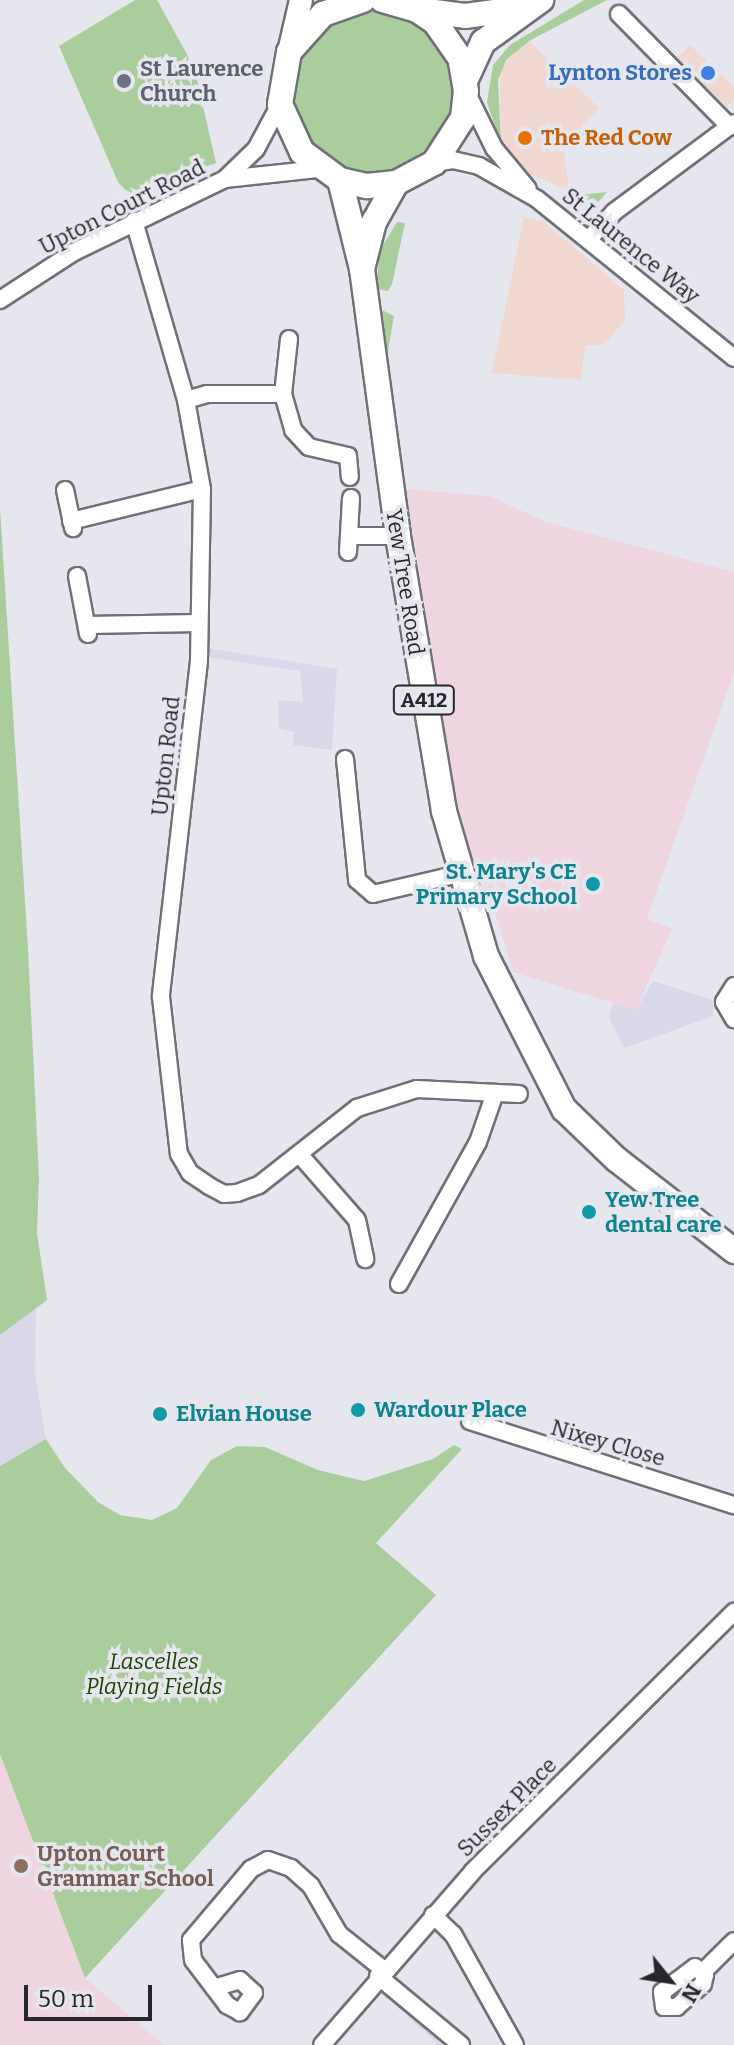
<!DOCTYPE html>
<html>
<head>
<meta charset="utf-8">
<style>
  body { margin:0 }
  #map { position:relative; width:734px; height:2045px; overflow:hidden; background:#e6e6ef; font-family:Bitter,serif }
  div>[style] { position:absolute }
  .commercial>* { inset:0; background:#f0d7d0 }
  .built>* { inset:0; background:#d9d8e8 }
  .education>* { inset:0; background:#eed5df }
  .green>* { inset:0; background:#aace9b }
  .round { border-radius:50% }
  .roads { filter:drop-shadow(2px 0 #707078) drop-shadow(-2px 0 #707078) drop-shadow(0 2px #707078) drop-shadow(0 -2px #707078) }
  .minor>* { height:16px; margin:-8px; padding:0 8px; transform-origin:8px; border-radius:8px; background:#fff }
  .secondary>* { height:22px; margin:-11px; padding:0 11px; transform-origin:11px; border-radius:11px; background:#fff }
  .primary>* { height:24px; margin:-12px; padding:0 12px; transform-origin:12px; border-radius:12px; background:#fff }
  .dots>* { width:22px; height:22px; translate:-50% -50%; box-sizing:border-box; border:4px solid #e6e6ef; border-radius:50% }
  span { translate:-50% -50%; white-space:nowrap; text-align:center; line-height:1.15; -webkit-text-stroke:7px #e6e6ef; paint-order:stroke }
  .shield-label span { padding:2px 6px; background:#e6e6ef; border:2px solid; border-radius:6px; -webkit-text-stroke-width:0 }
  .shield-label { font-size:20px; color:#27272b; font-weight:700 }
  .worship-label { font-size:22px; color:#5b616d; font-weight:700 }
  .left { translate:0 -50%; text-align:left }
  .shop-label { font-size:22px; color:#366cbe; font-weight:700 }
  .right { translate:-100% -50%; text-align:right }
  .food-label { font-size:22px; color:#c56008; font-weight:700 }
  .street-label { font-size:22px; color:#27272b }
  .culture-label { font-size:22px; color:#0d838f; font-weight:700 }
  .park-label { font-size:22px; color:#1d4502; font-style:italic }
  .education-label { font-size:22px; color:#785e54; font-weight:700 }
  .north { position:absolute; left:630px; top:1941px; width:80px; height:80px; -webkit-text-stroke:6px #e6e6ef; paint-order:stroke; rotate:120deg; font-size:22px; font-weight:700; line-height:32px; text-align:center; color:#27272b }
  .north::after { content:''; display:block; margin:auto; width:28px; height:36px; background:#27272b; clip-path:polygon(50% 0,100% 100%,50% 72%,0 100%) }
  .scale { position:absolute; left:24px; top:1985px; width:128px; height:36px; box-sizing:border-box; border:4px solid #27272b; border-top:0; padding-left:10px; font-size:24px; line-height:28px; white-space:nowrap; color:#27272b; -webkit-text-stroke:6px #e6e6ef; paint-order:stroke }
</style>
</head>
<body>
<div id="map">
  <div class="commercial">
    <div style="clip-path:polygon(529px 41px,599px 108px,563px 145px,569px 190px,530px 174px,501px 144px,500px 71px,515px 50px)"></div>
    <div style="clip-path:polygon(690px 45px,734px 87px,734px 100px,727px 107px,677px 58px)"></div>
    <div style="clip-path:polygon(524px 217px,544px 222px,624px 290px,625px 320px,605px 344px,585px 346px,581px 380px,492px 373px)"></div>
  </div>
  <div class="built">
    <div style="clip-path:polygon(207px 648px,337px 669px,332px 750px,293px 745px,294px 732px,279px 729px,278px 700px,303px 702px,300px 671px,206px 657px)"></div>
    <div style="clip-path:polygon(653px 981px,713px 1000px,713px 1016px,625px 1048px,609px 1019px,613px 1003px,636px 1010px)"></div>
    <div style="clip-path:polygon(36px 1307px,35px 1373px,46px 1439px,0 1466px,0 1335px)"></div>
    <div style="clip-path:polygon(396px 1983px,463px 2045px,439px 2045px,385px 1996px)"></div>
  </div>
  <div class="education">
    <div style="clip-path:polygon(406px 489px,489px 496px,546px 522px,734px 572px,734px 673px,647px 919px,672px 929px,636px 1010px,513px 972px,493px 905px,477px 883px,452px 779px)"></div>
    <div style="clip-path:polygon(0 1754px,85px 1978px,164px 2045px,0 2045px)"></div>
  </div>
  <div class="green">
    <div style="clip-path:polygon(135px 0,157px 0,194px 67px,216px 163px,129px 194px,118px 182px,59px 46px)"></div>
    <div style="clip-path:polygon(584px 0,607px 0,529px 41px,506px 60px,498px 80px,501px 144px,487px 102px,493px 65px,510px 45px)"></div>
    <div class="round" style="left:292px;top:12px;width:160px;height:160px"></div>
    <div style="clip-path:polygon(607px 192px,593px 208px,567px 203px,570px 196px)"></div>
    <div style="clip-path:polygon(397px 222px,405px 223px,392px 284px,388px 291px,376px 289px,380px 250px)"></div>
    <div style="clip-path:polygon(380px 309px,394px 316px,386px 363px)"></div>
    <div style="clip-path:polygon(0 508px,28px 949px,39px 1177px,37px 1233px,47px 1300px,0 1335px)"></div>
    <div style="clip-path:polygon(46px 1439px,65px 1468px,98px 1502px,120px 1515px,152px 1520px,177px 1508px,211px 1460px,237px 1446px,265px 1447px,318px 1470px,364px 1481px,433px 1459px,454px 1445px,462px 1449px,376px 1543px,436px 1595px,85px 1978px,0 1754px,0 1466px)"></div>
  </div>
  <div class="roads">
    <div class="minor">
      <div style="left:619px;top:14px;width:158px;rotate:45.5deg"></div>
      <div style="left:466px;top:91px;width:64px;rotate:63.8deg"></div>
      <div style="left:494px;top:148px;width:53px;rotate:50.3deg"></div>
      <div style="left:434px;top:163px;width:19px;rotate:-9deg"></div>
      <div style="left:453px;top:160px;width:27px;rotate:13deg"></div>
      <div style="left:479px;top:166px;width:67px;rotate:29.6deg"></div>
      <div style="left:537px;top:199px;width:253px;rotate:38.9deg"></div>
      <div style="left:225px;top:179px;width:43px;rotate:-44.1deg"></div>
      <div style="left:256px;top:149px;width:51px;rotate:-61.9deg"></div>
      <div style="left:134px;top:221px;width:186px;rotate:73.8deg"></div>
      <div style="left:186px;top:400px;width:90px;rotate:79.8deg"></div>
      <div style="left:202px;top:489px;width:172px;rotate:91deg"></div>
      <div style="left:199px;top:661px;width:338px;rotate:96.5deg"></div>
      <div style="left:161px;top:997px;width:158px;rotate:83.5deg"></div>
      <div style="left:179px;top:1154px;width:22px;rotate:60deg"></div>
      <div style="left:190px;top:1173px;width:23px;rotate:34deg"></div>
      <div style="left:209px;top:1186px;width:17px;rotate:28deg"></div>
      <div style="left:224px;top:1194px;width:13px;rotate:-4deg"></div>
      <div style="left:237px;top:1193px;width:23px;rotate:-20deg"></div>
      <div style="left:259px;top:1185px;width:125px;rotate:-38.2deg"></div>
      <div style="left:357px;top:1108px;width:63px;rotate:-17.6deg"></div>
      <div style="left:417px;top:1089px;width:102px;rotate:2.8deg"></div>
      <div style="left:588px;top:240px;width:38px;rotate:-47deg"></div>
      <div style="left:614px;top:212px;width:149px;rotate:-36.6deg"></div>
      <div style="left:0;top:300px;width:88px;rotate:-33deg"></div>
      <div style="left:74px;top:252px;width:168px;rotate:-25.8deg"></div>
      <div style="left:225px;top:179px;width:95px;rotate:-6.1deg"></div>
      <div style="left:289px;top:339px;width:55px;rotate:96.2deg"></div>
      <div style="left:283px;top:394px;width:37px;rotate:74deg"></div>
      <div style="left:293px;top:430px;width:23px;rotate:47deg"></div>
      <div style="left:309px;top:447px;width:40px;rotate:13deg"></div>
      <div style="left:348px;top:456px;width:21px;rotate:85deg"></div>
      <div style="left:186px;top:400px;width:22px;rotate:-16deg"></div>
      <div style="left:207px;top:394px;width:76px"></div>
      <div style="left:65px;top:490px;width:39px;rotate:78deg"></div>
      <div style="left:71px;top:521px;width:135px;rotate:-13.7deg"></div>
      <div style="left:349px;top:536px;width:49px"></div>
      <div style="left:348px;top:552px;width:54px;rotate:-86.8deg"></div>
      <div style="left:77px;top:576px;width:59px;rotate:79.3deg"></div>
      <div style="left:87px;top:625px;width:112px;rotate:-1deg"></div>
      <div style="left:345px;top:759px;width:122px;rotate:84.3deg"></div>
      <div style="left:357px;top:880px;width:21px;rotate:41deg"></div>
      <div style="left:373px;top:894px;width:88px;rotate:-13.1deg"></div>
      <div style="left:734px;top:986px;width:19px;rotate:122deg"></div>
      <div style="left:724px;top:1002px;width:20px;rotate:60deg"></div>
      <div style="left:300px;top:1155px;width:86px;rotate:48.8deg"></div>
      <div style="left:357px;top:1220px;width:40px;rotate:78deg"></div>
      <div style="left:399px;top:1284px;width:162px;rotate:-60.9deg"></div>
      <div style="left:478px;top:1142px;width:52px;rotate:-70.9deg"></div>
      <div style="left:470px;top:1421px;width:277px;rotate:17.7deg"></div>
      <div style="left:433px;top:1915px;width:28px;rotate:44deg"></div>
      <div style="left:453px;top:1934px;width:127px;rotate:60.8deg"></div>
      <div style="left:695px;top:1967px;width:13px;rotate:39deg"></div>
      <div style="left:705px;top:1975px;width:9px;rotate:103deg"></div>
      <div style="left:703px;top:1984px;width:35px;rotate:139deg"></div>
      <div style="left:677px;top:2007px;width:13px;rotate:180deg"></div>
      <div style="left:664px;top:2007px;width:15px;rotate:-98deg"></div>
      <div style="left:662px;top:1992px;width:41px;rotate:-37.1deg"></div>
      <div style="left:704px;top:1971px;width:42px;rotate:-45deg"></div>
      <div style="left:378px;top:1976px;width:108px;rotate:39.7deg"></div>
      <div style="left:214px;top:1988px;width:27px;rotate:-17deg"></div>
      <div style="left:240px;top:1980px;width:19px;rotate:43deg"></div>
      <div style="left:254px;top:1993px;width:24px;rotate:126deg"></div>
      <div style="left:240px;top:2012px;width:15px;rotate:-152deg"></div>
      <div style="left:227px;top:2005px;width:56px;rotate:-127.1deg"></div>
      <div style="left:193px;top:1960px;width:20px;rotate:-96deg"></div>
      <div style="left:191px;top:1940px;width:93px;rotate:-49.8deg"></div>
      <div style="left:251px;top:1869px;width:19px;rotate:-28deg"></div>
      <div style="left:268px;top:1860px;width:24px;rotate:19deg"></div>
      <div style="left:291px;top:1868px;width:27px;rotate:42deg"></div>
      <div style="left:311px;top:1886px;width:56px;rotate:59.7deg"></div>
      <div style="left:339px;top:1934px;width:58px;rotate:38.7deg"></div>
      <div style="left:322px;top:2045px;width:230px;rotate:-49deg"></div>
      <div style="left:473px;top:1871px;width:368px;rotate:-44.8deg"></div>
    </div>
    <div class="secondary">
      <div style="left:289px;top:52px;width:53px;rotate:-77deg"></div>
    </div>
    <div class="primary">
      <div style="left:363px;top:0;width:42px;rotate:160.7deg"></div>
      <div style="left:323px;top:14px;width:51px;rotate:131.8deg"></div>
      <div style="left:289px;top:52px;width:53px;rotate:99.8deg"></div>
      <div style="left:280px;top:104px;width:53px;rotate:65.4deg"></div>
      <div style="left:302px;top:152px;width:47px;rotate:36.4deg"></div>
      <div style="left:340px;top:180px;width:28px;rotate:13deg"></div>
      <div style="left:367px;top:186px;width:29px;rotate:-6deg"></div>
      <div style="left:396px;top:183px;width:43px;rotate:-27.8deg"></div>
      <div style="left:434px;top:163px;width:54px;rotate:-57.2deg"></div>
      <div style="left:463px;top:118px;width:27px;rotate:-84deg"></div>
      <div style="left:466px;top:91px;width:34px;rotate:-100deg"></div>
      <div style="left:460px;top:58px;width:44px;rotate:-124.8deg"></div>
      <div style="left:435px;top:22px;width:22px;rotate:-146deg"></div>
      <div style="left:417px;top:10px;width:36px;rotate:-164deg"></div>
      <div style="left:419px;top:10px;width:46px;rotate:7.4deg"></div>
      <div style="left:465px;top:16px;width:61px;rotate:-7.6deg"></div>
      <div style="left:466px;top:79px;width:41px;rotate:-65.3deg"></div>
      <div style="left:483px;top:42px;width:72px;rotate:-35.9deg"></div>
      <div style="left:340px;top:180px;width:92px;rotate:76.1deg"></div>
      <div style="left:362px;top:269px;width:269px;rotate:82.3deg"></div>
      <div style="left:398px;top:536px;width:279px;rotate:80.5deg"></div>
      <div style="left:444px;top:811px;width:151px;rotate:73.8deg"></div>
      <div style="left:486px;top:956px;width:172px;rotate:63deg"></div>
      <div style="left:564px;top:1109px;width:72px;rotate:43.9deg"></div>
      <div style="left:616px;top:1159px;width:150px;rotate:37.9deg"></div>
      <div style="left:362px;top:269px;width:49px;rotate:-75.7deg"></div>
      <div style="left:374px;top:222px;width:45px;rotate:-60.6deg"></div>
    </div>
  </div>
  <div class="dots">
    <div style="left:708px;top:73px;background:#3f7fe0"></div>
    <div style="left:124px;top:81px;background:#6b7280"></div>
    <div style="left:525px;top:138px;background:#e8710a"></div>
    <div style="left:593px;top:884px;background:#0f9aa8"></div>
    <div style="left:589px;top:1212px;background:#0f9aa8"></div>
    <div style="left:358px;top:1410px;background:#0f9aa8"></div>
    <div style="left:160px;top:1414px;background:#0f9aa8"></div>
    <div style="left:21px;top:1866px;background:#8d6e63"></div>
  </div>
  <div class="shield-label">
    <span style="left:424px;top:700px">A412</span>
  </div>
  <div class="worship-label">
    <span class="left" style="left:140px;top:81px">St Laurence<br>Church</span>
  </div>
  <div class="shop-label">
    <span class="right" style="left:692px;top:73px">Lynton Stores</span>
  </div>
  <div class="food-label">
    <span class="left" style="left:541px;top:138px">The Red Cow</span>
  </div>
  <div class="street-label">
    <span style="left:122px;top:207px;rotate:-27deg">Upton Court Road</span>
    <span style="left:631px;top:246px;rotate:39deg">St Laurence Way</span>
    <span style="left:405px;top:582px;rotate:81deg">Yew Tree Road</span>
    <span style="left:166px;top:756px;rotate:-84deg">Upton Road</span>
    <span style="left:608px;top:1443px;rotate:16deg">Nixey Close</span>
    <span style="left:507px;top:1807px;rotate:-45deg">Sussex Place</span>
  </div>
  <div class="culture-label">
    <span class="right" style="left:577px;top:884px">St. Mary's CE<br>Primary School</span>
    <span class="left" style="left:605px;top:1212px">Yew Tree<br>dental care</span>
    <span class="left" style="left:374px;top:1410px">Wardour Place</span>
    <span class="left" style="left:176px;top:1414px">Elvian House</span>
  </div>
  <div class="park-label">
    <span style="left:154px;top:1674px">Lascelles<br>Playing Fields</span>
  </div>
  <div class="education-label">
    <span class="left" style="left:37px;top:1866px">Upton Court<br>Grammar School</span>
  </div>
  <div class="north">N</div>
  <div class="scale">50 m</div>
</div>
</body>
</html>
